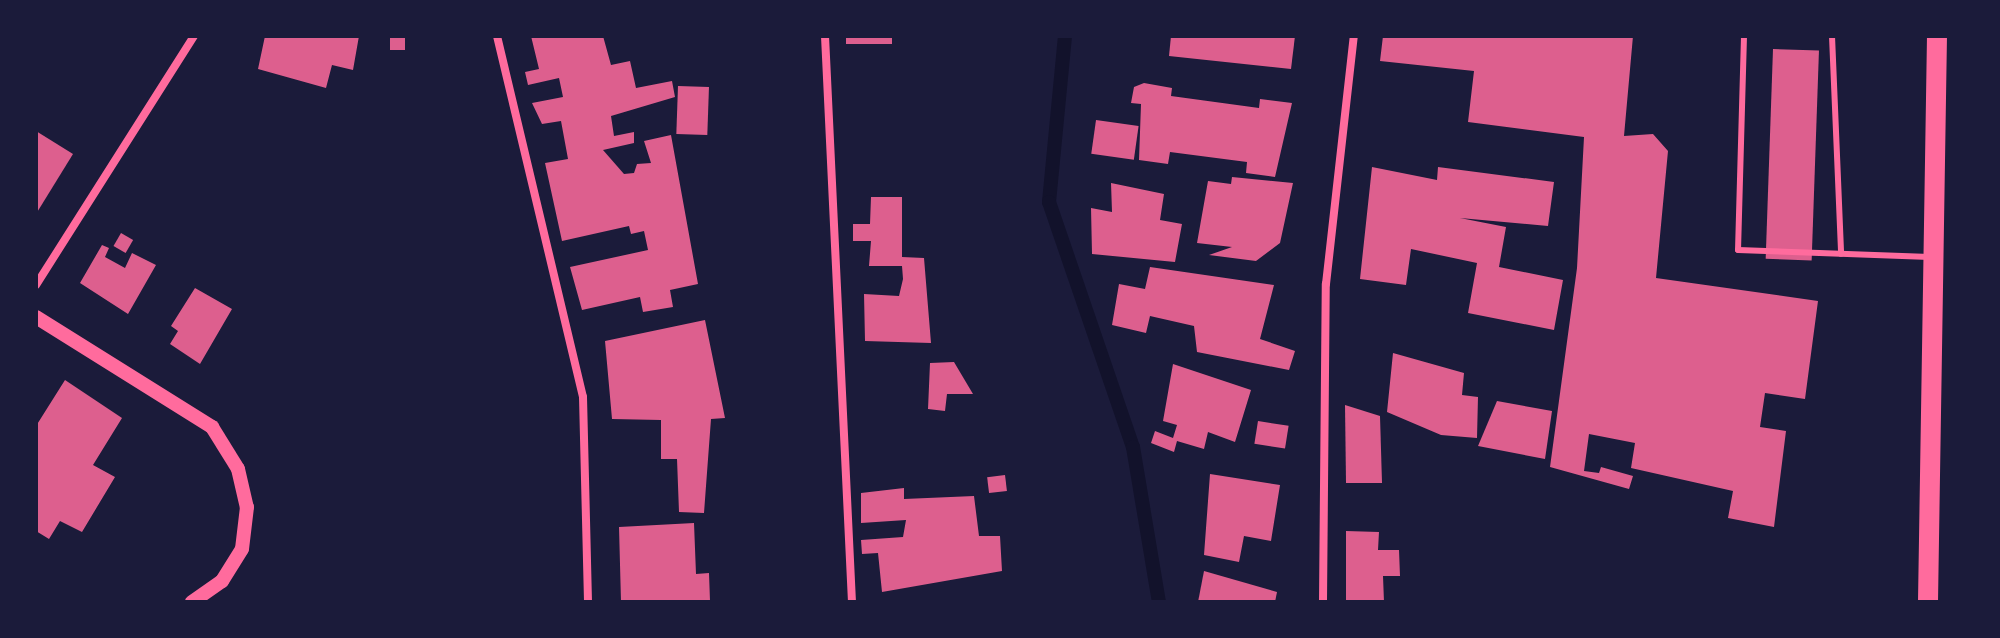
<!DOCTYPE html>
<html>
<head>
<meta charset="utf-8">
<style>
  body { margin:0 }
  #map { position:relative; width:2000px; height:638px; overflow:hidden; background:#1b1b3a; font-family:"PT Sans Narrow",sans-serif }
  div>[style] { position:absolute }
  .stream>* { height:14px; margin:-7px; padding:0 7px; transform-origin:7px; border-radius:7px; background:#12122b }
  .building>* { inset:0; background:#dd5f8e; transform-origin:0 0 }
  .service>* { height:6px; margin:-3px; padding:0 3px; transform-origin:3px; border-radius:3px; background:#ff6b9d }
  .minor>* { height:8px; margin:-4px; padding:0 4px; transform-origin:4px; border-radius:4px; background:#ff6b9d }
  .tertiary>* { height:14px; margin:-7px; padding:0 7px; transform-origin:7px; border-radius:7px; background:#ff6b9d }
  .primary>* { height:20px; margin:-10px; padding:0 10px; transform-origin:10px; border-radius:10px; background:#ff6b9d }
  span { translate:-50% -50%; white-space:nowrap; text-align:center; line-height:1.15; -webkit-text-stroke:8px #1b1b3a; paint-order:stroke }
  .frame { position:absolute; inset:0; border:38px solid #1b1b3a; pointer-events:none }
</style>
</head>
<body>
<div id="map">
  <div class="stream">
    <div style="left:1065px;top:36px;width:167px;rotate:95.5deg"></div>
    <div style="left:1049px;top:202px;width:259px;rotate:71.1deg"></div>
    <div style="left:1133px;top:447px;width:157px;rotate:80.5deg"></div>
  </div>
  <div class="building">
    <div style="clip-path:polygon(265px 36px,359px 36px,353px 70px,332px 65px,326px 88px,258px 69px)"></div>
    <div style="left:390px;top:36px;width:15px;height:14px"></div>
    <div style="clip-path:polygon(531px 36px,603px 36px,611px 65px,630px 61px,636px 88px,672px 81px,675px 97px,611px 116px,614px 136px,634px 132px,634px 143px,603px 150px,624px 174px,634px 173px,637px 164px,651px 163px,644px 141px,671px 135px,698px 284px,670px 290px,673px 307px,643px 312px,640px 297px,582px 310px,570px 267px,648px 250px,644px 231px,631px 234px,629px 226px,562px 241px,545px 163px,568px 159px,561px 121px,542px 124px,532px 103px,563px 97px,559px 78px,528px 85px,525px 72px,539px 69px)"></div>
    <div style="left:846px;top:36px;width:46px;height:8px"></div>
    <div style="clip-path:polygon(1171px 36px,1295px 36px,1291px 69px,1169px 56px)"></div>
    <div style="clip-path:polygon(1383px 36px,1633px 36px,1624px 136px,1653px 134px,1668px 151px,1656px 278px,1818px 301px,1805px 399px,1765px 393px,1760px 427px,1786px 431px,1774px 527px,1728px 518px,1733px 491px,1631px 468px,1635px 443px,1589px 434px,1584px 471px,1599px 473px,1601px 467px,1633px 476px,1629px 489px,1550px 467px,1577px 268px,1584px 137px,1468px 122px,1474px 71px,1380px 61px)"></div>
    <div style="left:1773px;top:49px;width:46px;height:210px;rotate:2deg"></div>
    <div style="clip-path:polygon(1144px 83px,1172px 88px,1171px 96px,1259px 108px,1260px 99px,1292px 103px,1275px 177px,1246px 173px,1247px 162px,1170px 152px,1168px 164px,1139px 160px,1141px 104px,1131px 103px,1134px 87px)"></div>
    <div style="left:678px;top:86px;width:31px;height:48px;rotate:2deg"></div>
    <div style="left:1096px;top:120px;width:43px;height:34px;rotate:8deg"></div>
    <div style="clip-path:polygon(36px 131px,73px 154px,36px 214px)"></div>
    <div style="clip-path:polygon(1372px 167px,1437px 180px,1438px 167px,1554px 182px,1548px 226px,1460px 218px,1506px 227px,1499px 267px,1563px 280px,1554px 330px,1468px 313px,1477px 263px,1411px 249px,1406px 285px,1360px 279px)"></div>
    <div style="clip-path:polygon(1232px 177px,1293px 183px,1280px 243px,1256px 261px,1209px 255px,1232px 247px,1197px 243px,1208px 181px,1231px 184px)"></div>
    <div style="clip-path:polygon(1111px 183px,1164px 194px,1160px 220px,1182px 224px,1175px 262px,1092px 254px,1091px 208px,1112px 212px)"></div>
    <div style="clip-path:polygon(871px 197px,902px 197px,902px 257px,924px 258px,931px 343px,865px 341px,864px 294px,899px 296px,903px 279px,902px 266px,869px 266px,871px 241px,853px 241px,853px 224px,870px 224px)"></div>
    <div style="left:121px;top:233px;width:14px;height:15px;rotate:30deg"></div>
    <div style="clip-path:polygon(102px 245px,109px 248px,105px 257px,125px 268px,132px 253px,156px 265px,128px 314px,80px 283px)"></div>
    <div style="clip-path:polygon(1150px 267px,1274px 285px,1260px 339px,1295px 351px,1289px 370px,1197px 352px,1194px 326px,1150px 316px,1146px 333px,1112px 325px,1119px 284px,1145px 289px)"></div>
    <div style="clip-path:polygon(195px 288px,232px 309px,200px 364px,170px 344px,178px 331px,171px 326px)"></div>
    <div style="clip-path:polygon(705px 320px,725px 418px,711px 419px,704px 513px,679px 512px,677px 459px,661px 459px,661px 420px,612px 419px,605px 341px)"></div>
    <div style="clip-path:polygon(1393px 353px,1464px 373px,1462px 395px,1478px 397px,1477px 438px,1441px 435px,1387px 412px)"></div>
    <div style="clip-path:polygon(954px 362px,973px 394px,947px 394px,945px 411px,928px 409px,930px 363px)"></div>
    <div style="clip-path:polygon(1173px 364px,1251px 390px,1235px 442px,1208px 432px,1204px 449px,1177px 441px,1174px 452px,1151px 443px,1155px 431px,1173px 438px,1177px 425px,1163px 421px)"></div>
    <div style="clip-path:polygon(65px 380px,122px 418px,93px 465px,115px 477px,82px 532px,60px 521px,49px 539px,36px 531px,36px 426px)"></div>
    <div style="clip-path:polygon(1497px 401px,1552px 411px,1545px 459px,1478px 446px)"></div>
    <div style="clip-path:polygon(1345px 405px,1380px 416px,1382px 483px,1346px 483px)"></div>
    <div style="left:1258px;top:421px;width:31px;height:23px;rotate:9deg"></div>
    <div style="clip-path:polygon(1210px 474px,1280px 485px,1271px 541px,1244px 536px,1239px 562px,1204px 555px)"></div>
    <div style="left:1005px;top:475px;width:16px;height:18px;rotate:83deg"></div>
    <div style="clip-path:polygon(904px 488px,904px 499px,974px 496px,979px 536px,1000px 536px,1002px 571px,882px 592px,878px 553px,862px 554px,861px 540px,903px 537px,906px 520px,861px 523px,861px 493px)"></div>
    <div style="clip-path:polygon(694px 523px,696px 574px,709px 573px,710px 601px,621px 602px,619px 527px)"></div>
    <div style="clip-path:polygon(1346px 531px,1379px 532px,1378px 550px,1399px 550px,1400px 576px,1383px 576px,1384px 602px,1346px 602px)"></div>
    <div style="clip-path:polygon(1204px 571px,1277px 592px,1275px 602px,1198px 602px)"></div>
  </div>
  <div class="service">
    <div style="left:1744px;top:36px;width:214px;rotate:91.6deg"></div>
    <div style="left:1738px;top:250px;width:192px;rotate:2.1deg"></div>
    <div style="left:1832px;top:36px;width:218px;rotate:87.6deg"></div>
  </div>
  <div class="minor">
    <div style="left:497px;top:36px;width:371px;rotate:76.6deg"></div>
    <div style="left:583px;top:397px;width:205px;rotate:88.6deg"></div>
    <div style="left:825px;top:36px;width:567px;rotate:87.27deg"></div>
    <div style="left:36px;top:285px;width:295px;rotate:-57.6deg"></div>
    <div style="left:1323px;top:602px;width:318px;rotate:-89.5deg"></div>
    <div style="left:1326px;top:284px;width:250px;rotate:-83.6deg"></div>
  </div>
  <div class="tertiary">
    <div style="left:36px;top:317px;width:208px;rotate:32deg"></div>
    <div style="left:212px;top:427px;width:49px;rotate:58.2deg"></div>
    <div style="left:238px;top:469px;width:39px;rotate:77deg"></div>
    <div style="left:247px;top:507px;width:42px;rotate:96.8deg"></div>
    <div style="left:242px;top:549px;width:38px;rotate:122deg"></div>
    <div style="left:222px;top:581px;width:37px;rotate:145deg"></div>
  </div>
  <div class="primary">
    <div style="left:1928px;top:602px;width:566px;rotate:-89.09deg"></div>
  </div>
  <div class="frame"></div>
</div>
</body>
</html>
